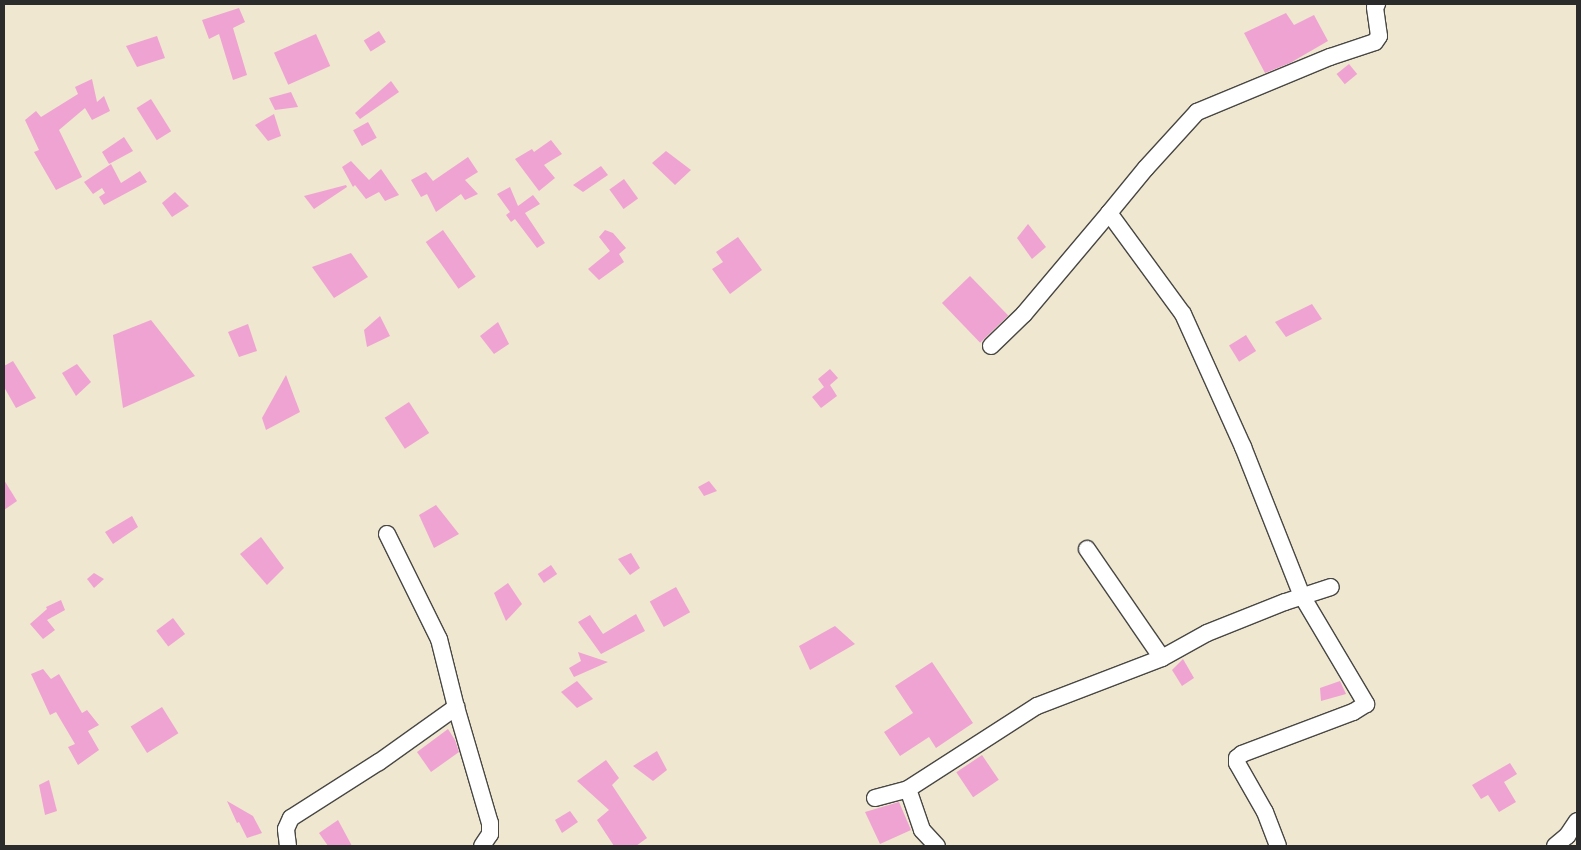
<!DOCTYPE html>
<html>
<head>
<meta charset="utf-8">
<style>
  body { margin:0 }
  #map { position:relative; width:1581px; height:850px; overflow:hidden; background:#efe7cf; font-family:Itim,sans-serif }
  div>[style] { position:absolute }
  .building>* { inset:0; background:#efa3d2; transform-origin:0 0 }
  .roads { filter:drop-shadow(1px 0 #484744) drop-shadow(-1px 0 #484744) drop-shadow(0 1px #484744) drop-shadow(0 -1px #484744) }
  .street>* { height:16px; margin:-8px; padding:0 8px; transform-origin:8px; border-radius:8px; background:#fff }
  span { translate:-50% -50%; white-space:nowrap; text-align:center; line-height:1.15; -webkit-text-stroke:5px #f6f6f2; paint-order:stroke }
  .frame { position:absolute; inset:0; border:5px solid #2b2b2b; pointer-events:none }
</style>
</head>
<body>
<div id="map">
  <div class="building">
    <div style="clip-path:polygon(239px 8px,245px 22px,233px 28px,247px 75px,233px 80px,219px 34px,209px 39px,202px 20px)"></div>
    <div style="clip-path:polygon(1286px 13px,1294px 25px,1314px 15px,1328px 41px,1290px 63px,1265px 73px,1244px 33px)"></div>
    <div style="left:379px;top:31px;width:13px;height:18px;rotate:58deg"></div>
    <div style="left:316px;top:34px;width:35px;height:46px;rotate:66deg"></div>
    <div style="clip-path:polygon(157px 36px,165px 58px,137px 67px,126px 46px)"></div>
    <div style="left:1349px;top:64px;width:13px;height:16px;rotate:51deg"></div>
    <div style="clip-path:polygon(92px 79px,97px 102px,104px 96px,110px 111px,92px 120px,85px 108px,59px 130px,82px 177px,56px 190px,34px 152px,39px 150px,25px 120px,36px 111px,41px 117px,78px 94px,75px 87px)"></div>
    <div style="clip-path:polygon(391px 81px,399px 92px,360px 119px,355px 113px)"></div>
    <div style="clip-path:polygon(291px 92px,298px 107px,275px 110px,269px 98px)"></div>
    <div style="left:151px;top:99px;width:38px;height:17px;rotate:58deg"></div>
    <div style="clip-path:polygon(274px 114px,281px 136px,268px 141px,255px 125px)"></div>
    <div style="left:368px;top:122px;width:18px;height:17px;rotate:61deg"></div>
    <div style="clip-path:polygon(124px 137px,133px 151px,109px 164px,102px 152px)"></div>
    <div style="clip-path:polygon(551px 140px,562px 154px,544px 165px,555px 178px,539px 191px,515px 159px,532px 149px,534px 152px)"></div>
    <div style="clip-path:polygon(666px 151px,691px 170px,675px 185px,652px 163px)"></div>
    <div style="clip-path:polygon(468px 157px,478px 172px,465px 180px,478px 194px,465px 200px,461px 194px,436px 212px,427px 194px,421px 197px,411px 180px,426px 172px,433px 181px)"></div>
    <div style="clip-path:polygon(351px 161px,369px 180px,381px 169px,399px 195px,385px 201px,379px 192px,366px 199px,355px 185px,353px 187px,342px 167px)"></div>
    <div style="clip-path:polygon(111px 164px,121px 183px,140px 171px,147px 182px,104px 205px,99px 197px,105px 193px,102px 188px,93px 194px,84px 182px)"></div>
    <div style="clip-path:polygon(601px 166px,608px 175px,583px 192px,573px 185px)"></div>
    <div style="left:624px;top:179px;width:24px;height:18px;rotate:54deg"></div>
    <div style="clip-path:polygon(346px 185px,347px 187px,314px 209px,304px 196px)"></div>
    <div style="clip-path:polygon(510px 187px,518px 206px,533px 195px,540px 204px,525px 213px,545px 243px,537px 248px,515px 219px,511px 222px,506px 215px,510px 212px,497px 194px)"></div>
    <div style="clip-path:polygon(175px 192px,189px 206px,172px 217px,162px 203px)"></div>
    <div style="clip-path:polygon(1028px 224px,1046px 247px,1032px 259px,1017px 238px)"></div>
    <div style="left:443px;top:230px;width:57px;height:21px;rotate:55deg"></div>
    <div style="clip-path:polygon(605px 230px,613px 233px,626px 248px,619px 254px,624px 262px,599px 280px,588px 269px,610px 251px,599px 237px)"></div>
    <div style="clip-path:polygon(738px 237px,762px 270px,730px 294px,712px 269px,723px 262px,716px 252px)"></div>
    <div style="clip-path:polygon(351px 253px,368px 277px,334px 298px,312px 267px)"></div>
    <div style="left:970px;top:276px;width:55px;height:39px;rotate:46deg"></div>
    <div style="clip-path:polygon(1312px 304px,1322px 319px,1286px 337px,1275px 322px)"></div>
    <div style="clip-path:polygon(380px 316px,390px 336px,367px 347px,364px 330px)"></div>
    <div style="clip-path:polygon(151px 320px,195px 376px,123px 408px,113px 335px)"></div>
    <div style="clip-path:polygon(498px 322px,509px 344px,494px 354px,480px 336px)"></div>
    <div style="clip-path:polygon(248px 324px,257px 351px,239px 357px,228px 332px)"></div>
    <div style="left:1246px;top:335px;width:19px;height:20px;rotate:58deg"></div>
    <div style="clip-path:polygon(13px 361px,36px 398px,16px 408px,4px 387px,4px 366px)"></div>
    <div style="clip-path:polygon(77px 364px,91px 382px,76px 396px,62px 373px)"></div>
    <div style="clip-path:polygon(830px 369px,838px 378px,830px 385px,837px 396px,821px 408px,812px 397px,824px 387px,818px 379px)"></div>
    <div style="clip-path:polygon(286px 375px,300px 412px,266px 430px,262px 418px)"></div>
    <div style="left:409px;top:402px;width:37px;height:29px;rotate:57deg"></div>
    <div style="clip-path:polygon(4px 480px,17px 501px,4px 510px)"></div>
    <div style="clip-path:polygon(709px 481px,717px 491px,704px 496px,698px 487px)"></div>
    <div style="clip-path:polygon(436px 505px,459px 534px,434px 548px,419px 515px)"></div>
    <div style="clip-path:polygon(132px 516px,138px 527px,113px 544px,105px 532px)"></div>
    <div style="clip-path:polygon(261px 537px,284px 568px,267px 585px,240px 554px)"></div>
    <div style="clip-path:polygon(631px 553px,640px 568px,630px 575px,618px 559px)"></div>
    <div style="left:551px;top:565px;width:11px;height:16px;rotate:56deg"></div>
    <div style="clip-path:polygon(94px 573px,104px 579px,94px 588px,87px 579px)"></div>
    <div style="clip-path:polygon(508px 583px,522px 604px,506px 621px,494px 593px)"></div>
    <div style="left:676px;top:587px;width:29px;height:30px;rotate:61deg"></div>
    <div style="clip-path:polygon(61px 600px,65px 610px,47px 620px,55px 630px,43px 639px,30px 624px,47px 609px,46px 607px)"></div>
    <div style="clip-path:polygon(636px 614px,645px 631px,601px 654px,578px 622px,590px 615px,603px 634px)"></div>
    <div style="left:173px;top:618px;width:20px;height:21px;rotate:53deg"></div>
    <div style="clip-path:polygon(835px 626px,855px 644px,810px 670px,799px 646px)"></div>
    <div style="clip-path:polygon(578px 652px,608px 662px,574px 677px,569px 668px,581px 661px)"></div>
    <div style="clip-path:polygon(1183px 659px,1194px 678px,1182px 686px,1172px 670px)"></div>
    <div style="clip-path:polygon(932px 662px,973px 723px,936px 748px,929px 737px,900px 756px,884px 732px,913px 713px,895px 686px)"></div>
    <div style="clip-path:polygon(43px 669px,51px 679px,59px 674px,82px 713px,87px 710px,99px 725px,88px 731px,99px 750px,78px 765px,68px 747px,75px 744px,56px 712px,50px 715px,31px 674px)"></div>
    <div style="clip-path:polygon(577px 681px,593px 699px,577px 708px,561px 692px)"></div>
    <div style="clip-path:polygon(1340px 681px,1346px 694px,1321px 701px,1320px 688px)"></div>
    <div style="left:162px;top:707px;width:31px;height:37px;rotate:58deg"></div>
    <div style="clip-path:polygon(448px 729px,455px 740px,459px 752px,431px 772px,417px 752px)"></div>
    <div style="clip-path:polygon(657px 751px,667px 770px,653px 781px,633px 766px)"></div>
    <div style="left:982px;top:755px;width:30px;height:31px;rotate:56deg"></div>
    <div style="clip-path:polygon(606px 760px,619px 778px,612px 785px,647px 838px,636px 846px,614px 846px,597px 820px,609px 810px,577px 781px)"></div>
    <div style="clip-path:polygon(1510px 763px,1517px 774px,1504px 782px,1516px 802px,1499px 812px,1488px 795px,1481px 799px,1472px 785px)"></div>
    <div style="clip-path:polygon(49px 780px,57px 811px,45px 815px,39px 785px)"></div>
    <div style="clip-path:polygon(227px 801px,253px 816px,262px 833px,247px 838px,239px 822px,237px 823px)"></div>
    <div style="clip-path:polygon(899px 802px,911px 830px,880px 844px,865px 812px)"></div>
    <div style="clip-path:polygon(570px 811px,578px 822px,562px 833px,555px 820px)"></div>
    <div style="clip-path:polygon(338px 820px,352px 846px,328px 846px,319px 833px)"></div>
  </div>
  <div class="roads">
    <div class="street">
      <div style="left:1109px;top:213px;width:58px;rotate:-50.6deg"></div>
      <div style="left:1146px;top:168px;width:76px;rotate:-47.7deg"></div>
      <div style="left:1197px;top:112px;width:144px;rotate:-22.5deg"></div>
      <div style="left:1330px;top:57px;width:47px;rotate:-18.4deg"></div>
      <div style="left:1375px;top:42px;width:7px;rotate:-56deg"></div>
      <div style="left:1379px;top:36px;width:29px;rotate:-98deg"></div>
      <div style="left:1375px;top:7px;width:4px;rotate:-56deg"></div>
      <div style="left:991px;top:346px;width:46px;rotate:-44.1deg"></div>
      <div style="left:1024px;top:314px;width:132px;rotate:-49.9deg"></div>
      <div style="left:1109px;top:213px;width:125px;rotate:53.8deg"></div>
      <div style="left:1183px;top:314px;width:146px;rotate:65.7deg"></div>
      <div style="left:1243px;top:447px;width:160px;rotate:68.4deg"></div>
      <div style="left:1302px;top:596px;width:126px;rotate:59.3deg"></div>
      <div style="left:1366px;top:704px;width:15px;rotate:148deg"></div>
      <div style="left:1353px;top:712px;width:119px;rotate:159.3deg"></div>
      <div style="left:1242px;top:754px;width:6px;rotate:141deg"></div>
      <div style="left:1237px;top:758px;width:5px;rotate:90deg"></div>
      <div style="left:1237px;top:763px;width:56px;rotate:60.3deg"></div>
      <div style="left:1265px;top:812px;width:36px;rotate:69deg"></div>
      <div style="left:387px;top:534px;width:117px;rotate:63.7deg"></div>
      <div style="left:439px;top:639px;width:70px;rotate:76deg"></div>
      <div style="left:456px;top:707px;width:121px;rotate:73.7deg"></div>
      <div style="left:490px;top:823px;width:11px;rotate:90deg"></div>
      <div style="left:490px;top:834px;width:14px;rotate:124deg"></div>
      <div style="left:1087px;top:549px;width:132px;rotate:55.5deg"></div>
      <div style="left:908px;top:789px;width:153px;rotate:-32.8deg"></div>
      <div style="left:1037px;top:706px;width:134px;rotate:-21deg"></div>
      <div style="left:1162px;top:658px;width:51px;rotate:-29.1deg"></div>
      <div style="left:1207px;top:633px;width:84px;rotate:-21.7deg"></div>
      <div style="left:1285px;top:602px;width:48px;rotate:-18.1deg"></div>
      <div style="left:875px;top:798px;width:34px;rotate:-15deg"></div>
      <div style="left:908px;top:789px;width:43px;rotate:71.1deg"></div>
      <div style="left:922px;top:830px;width:22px;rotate:47deg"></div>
      <div style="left:288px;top:846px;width:17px;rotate:-97deg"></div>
      <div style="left:286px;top:829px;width:12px;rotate:-66deg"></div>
      <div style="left:291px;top:818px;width:104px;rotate:-32.5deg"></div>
      <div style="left:379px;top:762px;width:95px;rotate:-35.5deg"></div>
      <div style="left:1555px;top:846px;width:16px;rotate:-40deg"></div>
      <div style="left:1567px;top:836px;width:18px;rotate:-56deg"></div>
    </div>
  </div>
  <div class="frame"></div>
</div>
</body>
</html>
